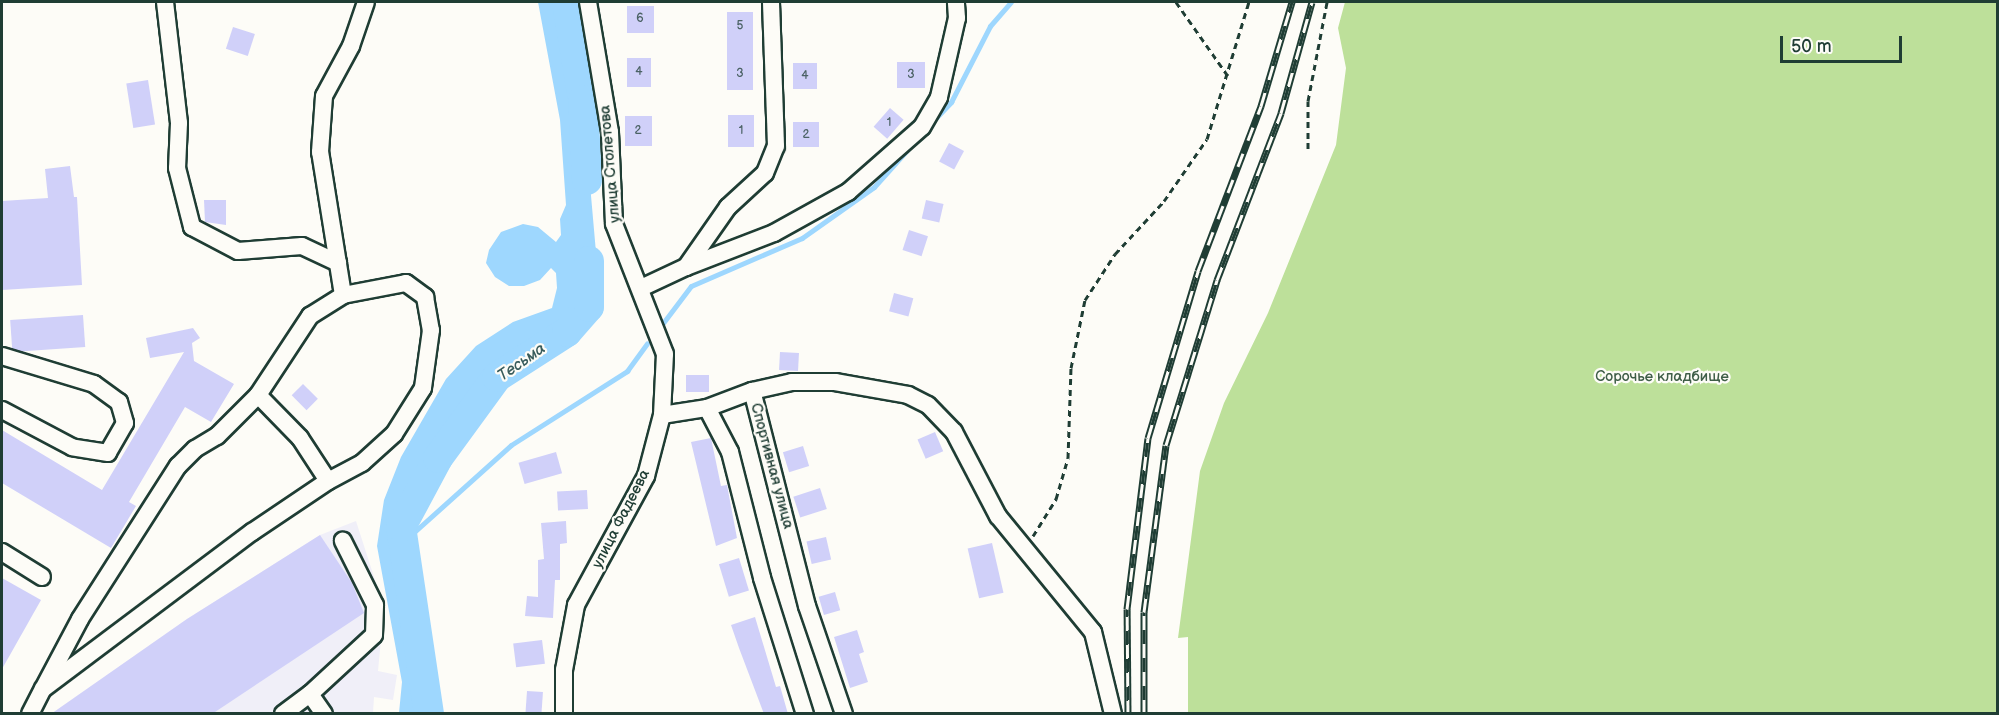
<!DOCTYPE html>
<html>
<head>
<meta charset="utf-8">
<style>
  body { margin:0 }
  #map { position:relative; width:1999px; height:715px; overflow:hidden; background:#fdfcf7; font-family:"Balsamiq Sans",sans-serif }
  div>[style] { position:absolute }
  .built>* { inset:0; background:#f0eff8 }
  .green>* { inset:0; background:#bde09a }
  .water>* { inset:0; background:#9ed7fe }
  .stream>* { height:5px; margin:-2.5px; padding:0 2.5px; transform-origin:2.5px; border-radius:2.5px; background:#9ed7fe }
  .river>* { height:30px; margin:-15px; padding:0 15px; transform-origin:15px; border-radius:15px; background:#9ed7fe }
  .building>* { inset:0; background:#d0d0f9; transform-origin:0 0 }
  .path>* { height:3px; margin-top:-1.5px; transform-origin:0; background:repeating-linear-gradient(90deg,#1f3d34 0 6px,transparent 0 10.5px) }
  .roads { filter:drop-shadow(2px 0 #1f3d34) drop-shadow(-2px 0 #1f3d34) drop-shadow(0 2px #1f3d34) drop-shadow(0 -2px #1f3d34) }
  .minor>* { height:16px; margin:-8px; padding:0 8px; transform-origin:8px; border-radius:8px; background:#fdfcf7 }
  .rail>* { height:7px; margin-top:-3.5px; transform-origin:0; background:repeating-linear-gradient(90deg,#fdfcf7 0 14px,#1f3d34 0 28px); box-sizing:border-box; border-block:2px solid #1f3d34 }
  span { translate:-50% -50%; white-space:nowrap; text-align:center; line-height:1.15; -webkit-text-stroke:4.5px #fdfcf7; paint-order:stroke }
  .number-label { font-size:12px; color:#4b6265 }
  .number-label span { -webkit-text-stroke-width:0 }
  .street-label { font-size:15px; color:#1f3d34 }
  .park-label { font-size:15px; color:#3f5e48 }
  .water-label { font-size:16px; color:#385c5c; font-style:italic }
  .frame { position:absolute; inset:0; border:3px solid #1f3d34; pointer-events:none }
  .scale { position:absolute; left:1780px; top:36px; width:122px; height:27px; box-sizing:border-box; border:3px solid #1f3d34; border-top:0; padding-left:8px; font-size:18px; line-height:21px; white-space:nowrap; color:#1f3d34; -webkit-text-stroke:4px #fdfcf7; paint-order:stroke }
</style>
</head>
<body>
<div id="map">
  <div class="built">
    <div style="clip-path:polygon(356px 521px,384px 608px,378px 671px,397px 675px,393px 700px,374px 697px,373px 713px,51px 714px,187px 619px,320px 535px)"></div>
  </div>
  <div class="green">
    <div style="clip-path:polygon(1345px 2px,1997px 2px,1997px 713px,1188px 713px,1188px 637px,1178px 638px,1200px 471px,1224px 403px,1268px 313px,1336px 145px,1346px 68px,1338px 28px)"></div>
  </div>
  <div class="water">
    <div style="clip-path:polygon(538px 2px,564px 2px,587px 150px,598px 275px,592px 298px,571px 324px,525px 344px,490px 370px,429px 455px,413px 500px,399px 562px,419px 637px,421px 706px,420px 713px,399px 713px,402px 682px,377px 546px,384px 500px,401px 457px,446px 379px,476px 346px,513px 322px,552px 308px,557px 288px,556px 273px,551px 268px,540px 280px,524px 286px,509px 286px,495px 277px,486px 263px,489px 250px,501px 232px,523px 224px,538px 227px,556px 242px,561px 235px,560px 219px,566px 205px,560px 120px)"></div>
  </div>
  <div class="stream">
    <div style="left:932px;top:122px;width:28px;rotate:-46deg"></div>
    <div style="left:951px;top:102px;width:85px;rotate:-62.8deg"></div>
    <div style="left:990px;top:26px;width:32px;rotate:-49deg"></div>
    <div style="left:663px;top:323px;width:46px;rotate:-52.9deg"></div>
    <div style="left:691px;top:286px;width:121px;rotate:-23.4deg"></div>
    <div style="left:802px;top:238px;width:88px;rotate:-35.3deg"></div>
    <div style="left:874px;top:187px;width:51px;rotate:-48.2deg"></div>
    <div style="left:403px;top:542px;width:145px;rotate:-41.9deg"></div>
    <div style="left:511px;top:445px;width:138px;rotate:-32.5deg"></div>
    <div style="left:627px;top:371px;width:34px;rotate:-54deg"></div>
  </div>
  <div class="river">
    <div style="left:567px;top:2px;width:99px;rotate:80.7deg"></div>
    <div style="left:583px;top:100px;width:80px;rotate:87.1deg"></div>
    <div style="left:429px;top:714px;width:189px;rotate:-98.5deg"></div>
    <div style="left:401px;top:527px;width:78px;rotate:-61.8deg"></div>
    <div style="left:438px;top:458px;width:100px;rotate:-53.9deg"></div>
    <div style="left:497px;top:377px;width:83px;rotate:-32.7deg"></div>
    <div style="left:567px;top:332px;width:33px;rotate:-49deg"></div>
    <div style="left:589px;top:307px;width:46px;rotate:-90deg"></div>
  </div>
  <div class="building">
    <div style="left:627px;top:6px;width:27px;height:27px"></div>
    <div style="left:727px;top:12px;width:26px;height:78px"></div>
    <div style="left:233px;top:27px;width:23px;height:23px;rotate:18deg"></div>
    <div style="left:627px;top:58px;width:24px;height:29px"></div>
    <div style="left:897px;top:62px;width:28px;height:26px"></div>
    <div style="left:793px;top:63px;width:24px;height:26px"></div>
    <div style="left:148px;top:80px;width:45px;height:22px;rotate:81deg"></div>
    <div style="left:890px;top:108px;width:18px;height:25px;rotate:41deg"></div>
    <div style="left:728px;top:115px;width:26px;height:32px"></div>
    <div style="left:625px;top:116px;width:27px;height:30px"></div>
    <div style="left:793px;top:122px;width:26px;height:25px"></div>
    <div style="left:949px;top:143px;width:17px;height:21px;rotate:28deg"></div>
    <div style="clip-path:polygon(70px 166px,74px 197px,77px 197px,82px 285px,2px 290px,2px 201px,48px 198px,45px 169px)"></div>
    <div style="clip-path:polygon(204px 200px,226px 200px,226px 225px,205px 222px)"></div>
    <div style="left:926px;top:200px;width:18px;height:19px;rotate:13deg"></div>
    <div style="left:909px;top:230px;width:20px;height:21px;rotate:18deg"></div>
    <div style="left:894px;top:293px;width:20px;height:19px;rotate:15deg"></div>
    <div style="left:83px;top:315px;width:32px;height:73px;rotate:86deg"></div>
    <div style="clip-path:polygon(193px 328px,200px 338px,192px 343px,194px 361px,234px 384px,211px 422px,185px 407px,129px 502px,136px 506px,111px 548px,2px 483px,2px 430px,102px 490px,184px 352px,150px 358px,146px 338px)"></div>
    <div style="left:780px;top:352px;width:19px;height:18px;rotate:3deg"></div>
    <div style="left:686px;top:375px;width:23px;height:17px"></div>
    <div style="left:303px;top:384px;width:21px;height:16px;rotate:45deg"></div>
    <div style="left:935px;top:432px;width:21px;height:19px;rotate:67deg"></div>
    <div style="clip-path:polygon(711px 438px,721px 486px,727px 485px,737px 538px,716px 546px,691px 442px)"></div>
    <div style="left:803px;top:446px;width:21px;height:21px;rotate:73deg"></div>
    <div style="left:556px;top:452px;width:22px;height:39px;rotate:74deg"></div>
    <div style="left:820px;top:488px;width:22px;height:28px;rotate:72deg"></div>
    <div style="left:587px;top:490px;width:19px;height:30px;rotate:87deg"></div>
    <div style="clip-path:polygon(566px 521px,567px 543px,560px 544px,560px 580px,555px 580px,553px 618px,525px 616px,527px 596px,538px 597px,538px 560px,544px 559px,541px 523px)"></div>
    <div style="clip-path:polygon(320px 535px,352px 583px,364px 613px,212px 714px,51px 714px,187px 619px)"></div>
    <div style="left:826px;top:537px;width:23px;height:20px;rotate:77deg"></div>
    <div style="left:992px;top:543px;width:51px;height:25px;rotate:77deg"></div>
    <div style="left:739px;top:558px;width:34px;height:21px;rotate:73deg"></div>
    <div style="clip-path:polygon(2px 578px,41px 600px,2px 669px)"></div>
    <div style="left:835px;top:592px;width:19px;height:17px;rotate:74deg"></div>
    <div style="clip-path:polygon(755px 617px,776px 687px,780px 686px,788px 714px,764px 714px,739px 648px,731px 625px)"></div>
    <div style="clip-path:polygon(857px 630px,864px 652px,859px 654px,868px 682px,850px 688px,834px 637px)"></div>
    <div style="left:542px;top:640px;width:24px;height:29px;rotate:83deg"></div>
    <div style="left:527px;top:691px;width:16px;height:21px;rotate:4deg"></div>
  </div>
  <div class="path">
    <div style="left:1176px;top:2px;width:90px;rotate:54.9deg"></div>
    <div style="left:1308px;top:149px;width:48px;rotate:-90deg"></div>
    <div style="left:1308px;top:101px;width:101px;rotate:-79.1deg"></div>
    <div style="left:1033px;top:536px;width:44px;rotate:-58.1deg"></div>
    <div style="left:1056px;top:499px;width:43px;rotate:-73.7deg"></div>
    <div style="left:1068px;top:458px;width:90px;rotate:-88.1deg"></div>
    <div style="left:1071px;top:368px;width:69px;rotate:-78.4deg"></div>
    <div style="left:1085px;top:300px;width:55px;rotate:-56.9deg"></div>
    <div style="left:1115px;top:254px;width:72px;rotate:-47.2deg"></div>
    <div style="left:1164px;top:201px;width:75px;rotate:-55.3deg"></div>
    <div style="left:1207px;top:139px;width:143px;rotate:-73deg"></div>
  </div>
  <div class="roads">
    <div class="minor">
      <div style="left:165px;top:2px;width:122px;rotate:83.4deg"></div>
      <div style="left:179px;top:123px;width:45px;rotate:92.5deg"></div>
      <div style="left:177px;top:168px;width:61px;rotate:75.7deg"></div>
      <div style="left:192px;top:227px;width:52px;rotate:27.6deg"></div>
      <div style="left:238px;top:251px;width:64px;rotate:-4.5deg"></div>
      <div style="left:302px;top:246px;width:40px;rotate:25deg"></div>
      <div style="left:686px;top:267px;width:94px;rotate:-21.1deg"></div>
      <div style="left:774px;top:233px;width:85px;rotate:-29deg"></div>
      <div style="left:848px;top:192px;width:98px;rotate:-41.3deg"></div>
      <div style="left:922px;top:127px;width:34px;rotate:-60deg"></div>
      <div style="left:939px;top:97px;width:81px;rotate:-77.2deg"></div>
      <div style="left:957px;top:18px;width:16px;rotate:-94deg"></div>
      <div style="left:641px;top:288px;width:50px;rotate:-25deg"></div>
      <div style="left:686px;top:267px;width:73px;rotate:-55deg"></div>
      <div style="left:728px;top:207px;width:50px;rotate:-42.6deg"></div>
      <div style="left:765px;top:173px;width:29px;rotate:-68deg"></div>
      <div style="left:776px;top:146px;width:144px;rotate:-92deg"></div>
      <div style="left:343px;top:295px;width:145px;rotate:-99.1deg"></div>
      <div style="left:320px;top:152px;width:56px;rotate:-85.9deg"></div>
      <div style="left:324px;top:96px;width:57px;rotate:-61.6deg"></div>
      <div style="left:351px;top:46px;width:46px;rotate:-71.2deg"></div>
      <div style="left:2px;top:356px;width:96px;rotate:16.9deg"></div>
      <div style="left:94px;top:384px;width:31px;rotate:36deg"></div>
      <div style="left:119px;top:402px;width:22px;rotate:74deg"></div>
      <div style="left:125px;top:423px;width:34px;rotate:120deg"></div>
      <div style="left:108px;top:453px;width:36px;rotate:-171deg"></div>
      <div style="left:72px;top:447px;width:79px;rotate:-152.1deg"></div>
      <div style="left:258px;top:395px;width:60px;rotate:45.7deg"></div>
      <div style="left:300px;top:438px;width:51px;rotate:56.9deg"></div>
      <div style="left:707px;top:408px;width:50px;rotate:62.4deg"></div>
      <div style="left:730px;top:452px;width:130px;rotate:75.7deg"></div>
      <div style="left:762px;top:578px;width:143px;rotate:72.5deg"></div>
      <div style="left:662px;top:415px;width:46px;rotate:-8.8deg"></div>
      <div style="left:707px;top:408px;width:48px;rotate:-20.7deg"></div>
      <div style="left:2px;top:552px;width:47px;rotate:32deg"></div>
      <div style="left:30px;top:714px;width:28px;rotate:-63deg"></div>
      <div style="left:43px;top:689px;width:79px;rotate:-62.1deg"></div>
      <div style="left:80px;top:619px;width:182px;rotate:-57.4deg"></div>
      <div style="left:178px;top:466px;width:24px;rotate:-45deg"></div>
      <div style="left:195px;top:449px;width:26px;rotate:-31deg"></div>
      <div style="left:217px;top:436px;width:58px;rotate:-45deg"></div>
      <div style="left:258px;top:395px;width:95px;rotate:-56.6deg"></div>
      <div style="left:310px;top:316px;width:39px;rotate:-32deg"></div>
      <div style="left:343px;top:295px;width:64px;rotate:-10.8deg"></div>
      <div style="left:406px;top:283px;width:24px;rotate:36deg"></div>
      <div style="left:425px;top:297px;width:34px;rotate:80deg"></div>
      <div style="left:431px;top:330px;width:59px;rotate:97.9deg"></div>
      <div style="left:423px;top:388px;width:54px;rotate:122.2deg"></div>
      <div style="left:394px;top:434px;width:43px;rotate:137.8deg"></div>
      <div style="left:362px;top:463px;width:38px;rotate:152deg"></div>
      <div style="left:328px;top:481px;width:92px;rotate:146.1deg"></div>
      <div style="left:252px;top:532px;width:261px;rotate:143.1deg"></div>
      <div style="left:283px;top:714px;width:34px;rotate:-37deg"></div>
      <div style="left:324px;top:714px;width:24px;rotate:-125deg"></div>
      <div style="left:310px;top:694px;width:87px;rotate:-42.7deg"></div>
      <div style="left:374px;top:635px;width:30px;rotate:-88deg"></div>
      <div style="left:375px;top:605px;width:72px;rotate:-116.6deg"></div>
      <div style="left:564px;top:714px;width:44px;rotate:-90deg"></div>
      <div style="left:564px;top:670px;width:66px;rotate:-79.5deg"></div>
      <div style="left:576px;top:605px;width:147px;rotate:-61.5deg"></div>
      <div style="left:646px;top:476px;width:63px;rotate:-75.3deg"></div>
      <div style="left:662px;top:415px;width:61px;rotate:-87.2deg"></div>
      <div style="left:665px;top:354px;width:140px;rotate:-111.4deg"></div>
      <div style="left:614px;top:224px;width:92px;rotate:-92.5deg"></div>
      <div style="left:610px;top:132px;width:132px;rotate:-99.6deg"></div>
      <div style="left:844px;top:714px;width:114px;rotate:-108.9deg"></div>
      <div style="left:807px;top:606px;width:222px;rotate:-104.3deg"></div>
      <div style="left:752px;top:391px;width:41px;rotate:-12.7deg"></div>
      <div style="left:792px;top:382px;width:43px"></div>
      <div style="left:835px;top:382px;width:74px;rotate:10.1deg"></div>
      <div style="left:908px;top:395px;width:22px;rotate:27deg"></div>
      <div style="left:928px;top:405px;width:37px;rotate:46deg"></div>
      <div style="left:954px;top:432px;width:95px;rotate:62.4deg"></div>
      <div style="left:998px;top:516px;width:150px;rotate:50.7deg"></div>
      <div style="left:1093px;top:632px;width:84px;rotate:76.3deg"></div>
    </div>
  </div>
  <div class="rail">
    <div style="left:1128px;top:714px;width:105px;rotate:-90.5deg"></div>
    <div style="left:1127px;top:609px;width:172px;rotate:-83deg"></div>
    <div style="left:1148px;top:438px;width:174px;rotate:-73.3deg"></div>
    <div style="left:1198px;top:271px;width:177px;rotate:-69.1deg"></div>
    <div style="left:1261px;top:106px;width:109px;rotate:-73.4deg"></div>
    <div style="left:1144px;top:714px;width:102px;rotate:-90deg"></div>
    <div style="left:1144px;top:612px;width:168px;rotate:-82.5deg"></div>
    <div style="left:1166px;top:445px;width:173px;rotate:-72.8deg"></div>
    <div style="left:1217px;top:280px;width:179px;rotate:-69deg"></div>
    <div style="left:1281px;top:113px;width:115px;rotate:-74.4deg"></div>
  </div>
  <div class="number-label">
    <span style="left:640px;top:19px">6</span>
    <span style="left:740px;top:26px">5</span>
    <span style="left:639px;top:72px">4</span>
    <span style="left:740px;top:74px">3</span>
    <span style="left:911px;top:75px">3</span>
    <span style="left:805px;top:76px">4</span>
    <span style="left:889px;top:123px">1</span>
    <span style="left:638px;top:131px">2</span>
    <span style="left:741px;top:131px">1</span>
    <span style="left:806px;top:135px">2</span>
  </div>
  <div class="street-label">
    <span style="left:610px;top:164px;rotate:-95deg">улица Столетова</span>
    <span style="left:772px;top:466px;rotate:75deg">Спортивная улица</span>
    <span style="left:621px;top:519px;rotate:-63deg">улица Фадеева</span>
  </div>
  <div class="park-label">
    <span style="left:1662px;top:377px">Сорочье кладбище</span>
  </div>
  <div class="water-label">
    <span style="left:522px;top:363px;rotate:-35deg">Тесьма</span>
  </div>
  <div class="frame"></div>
  <div class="scale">50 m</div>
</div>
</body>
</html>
